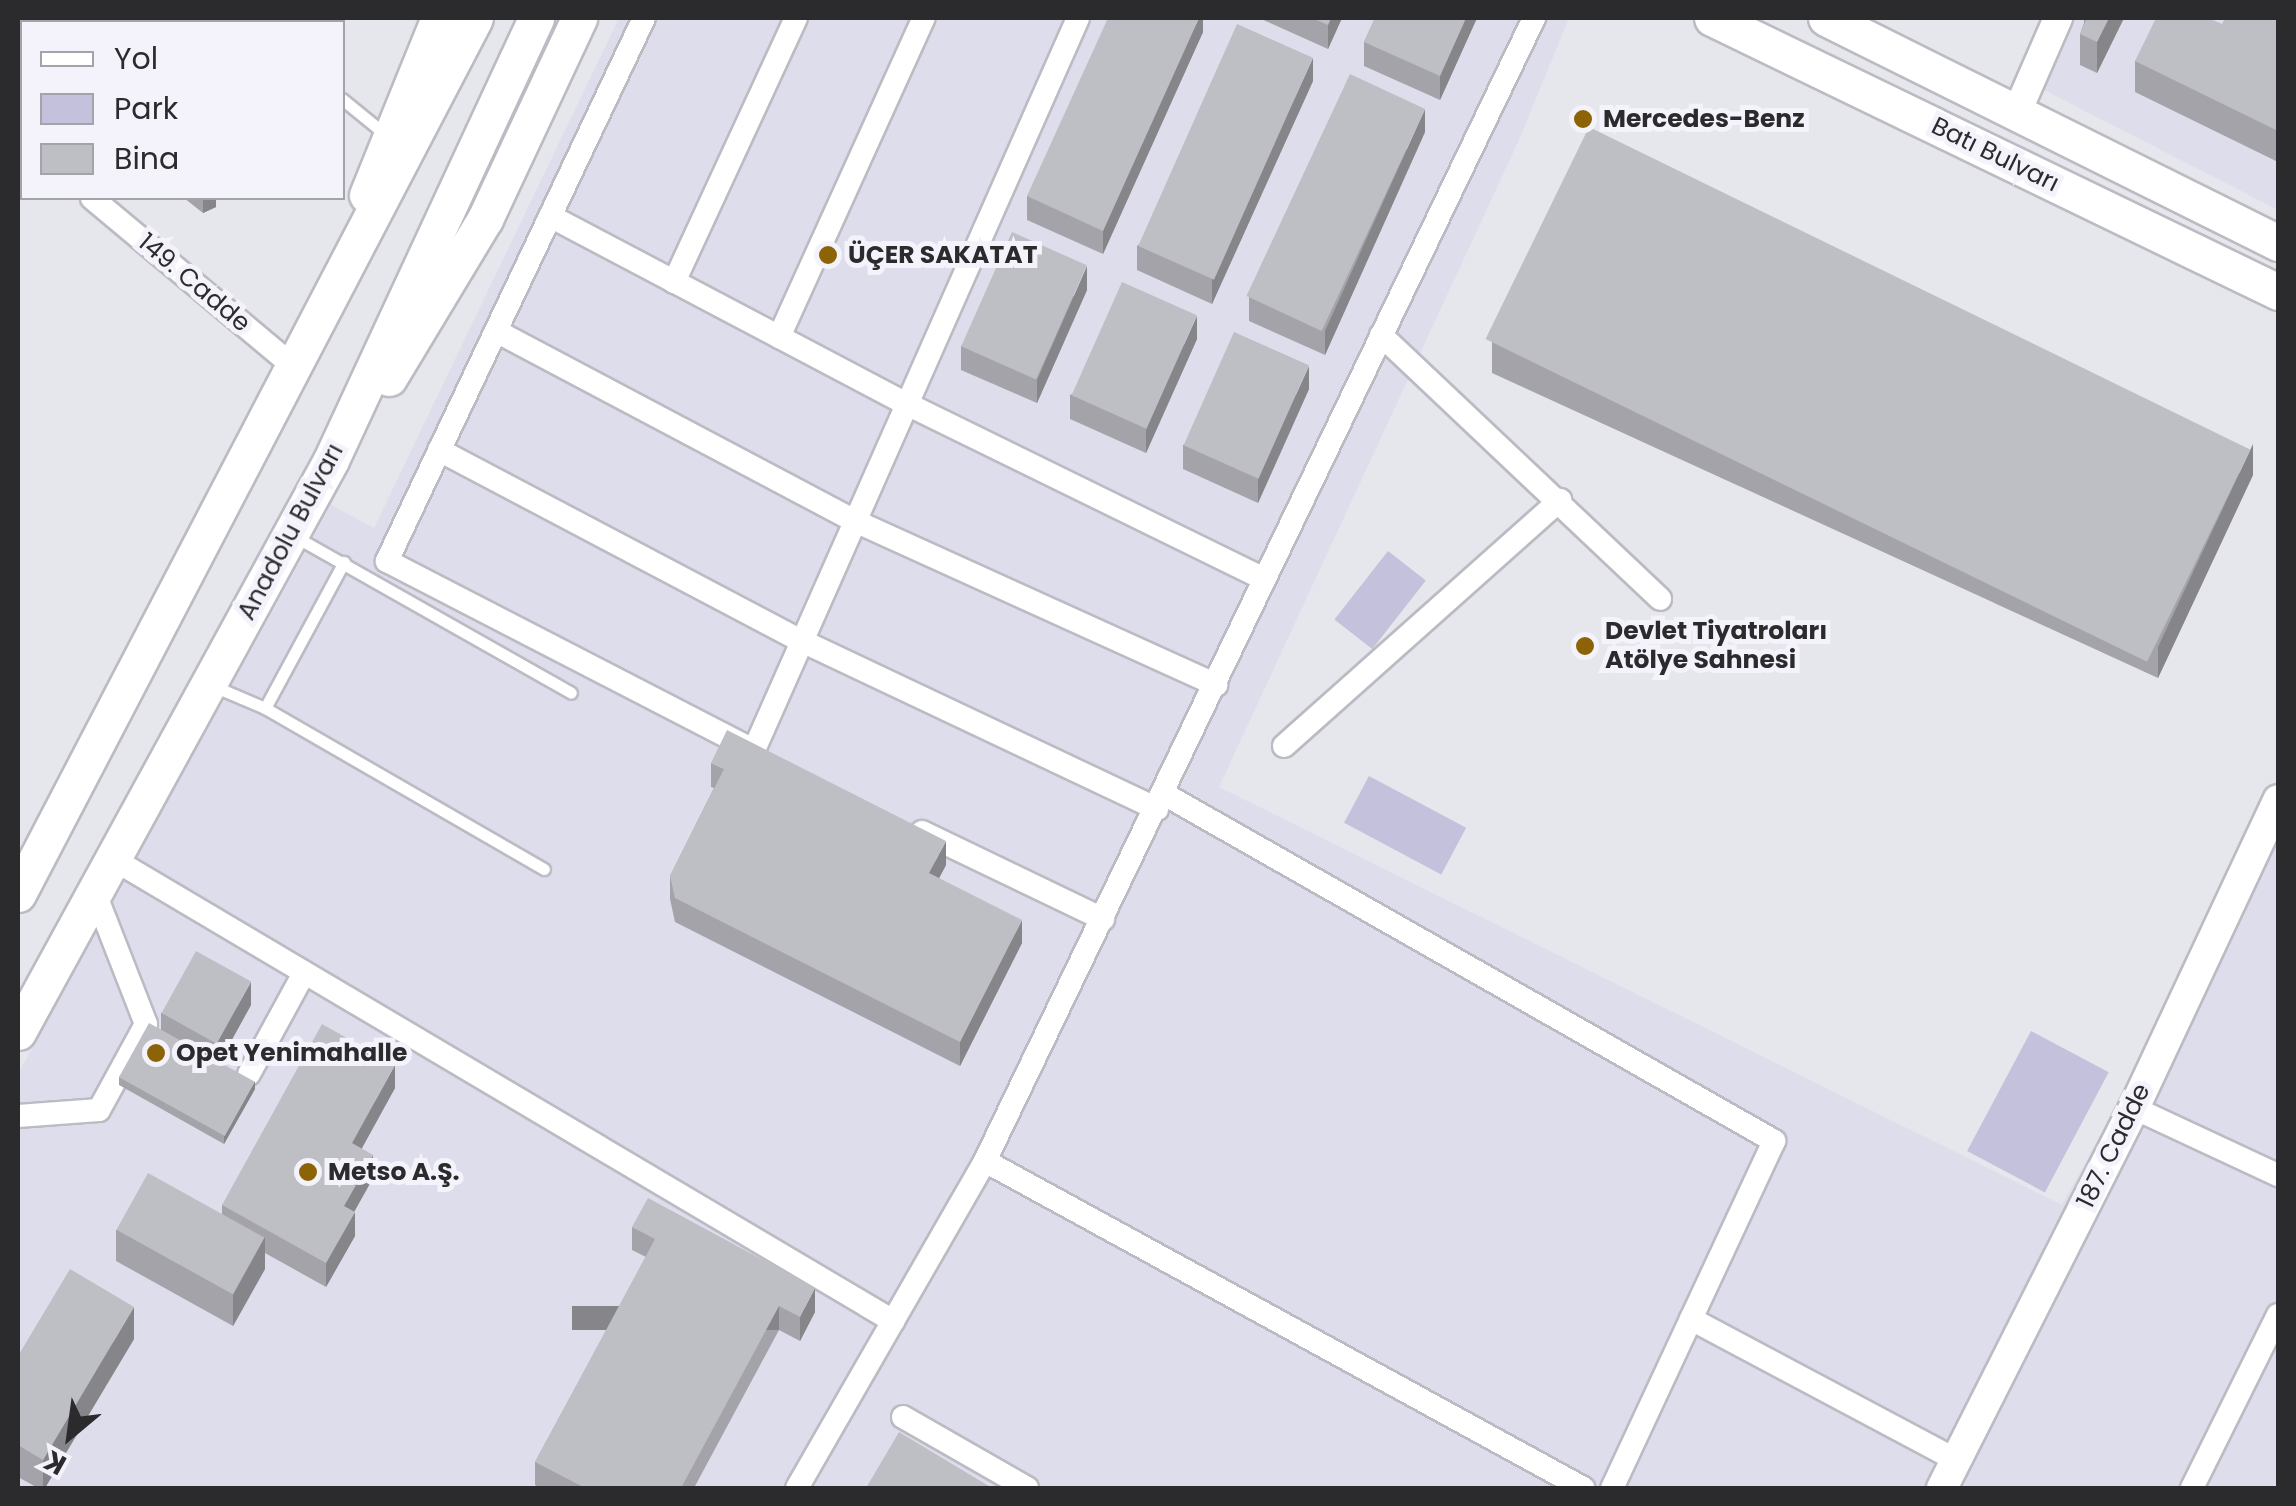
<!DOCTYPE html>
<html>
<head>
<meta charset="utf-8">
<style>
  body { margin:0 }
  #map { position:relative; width:2296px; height:1506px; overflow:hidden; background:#e6e6ed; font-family:Poppins,sans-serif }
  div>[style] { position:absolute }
  .built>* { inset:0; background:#deddec }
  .green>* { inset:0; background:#c3c1db; transform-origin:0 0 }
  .roads { filter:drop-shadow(2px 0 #bcbbc3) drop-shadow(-2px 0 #bcbbc3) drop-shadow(0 2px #bcbbc3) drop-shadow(0 -2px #bcbbc3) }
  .service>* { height:11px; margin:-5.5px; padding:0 5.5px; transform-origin:5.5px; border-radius:5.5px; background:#fff }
  .minor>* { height:22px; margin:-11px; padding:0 11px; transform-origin:11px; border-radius:11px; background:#fff }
  .tertiary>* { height:28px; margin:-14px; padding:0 14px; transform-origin:14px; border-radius:14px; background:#fff }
  .secondary>* { height:30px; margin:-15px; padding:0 15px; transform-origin:15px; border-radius:15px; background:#fff }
  .primary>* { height:35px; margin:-17.5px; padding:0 17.5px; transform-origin:17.5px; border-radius:17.5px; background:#fff }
  .wall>* { inset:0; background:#a3a3a9 }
  .shaded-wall>* { inset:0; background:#85858a; transform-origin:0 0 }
  .building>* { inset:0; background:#bebec5; transform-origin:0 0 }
  .dots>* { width:28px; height:28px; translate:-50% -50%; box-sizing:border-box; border:5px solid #f4f3fb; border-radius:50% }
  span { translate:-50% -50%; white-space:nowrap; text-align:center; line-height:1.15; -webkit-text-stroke:10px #f4f3fb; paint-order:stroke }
  .poi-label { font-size:25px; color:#2b2a2d; font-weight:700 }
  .left { translate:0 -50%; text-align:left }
  .street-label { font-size:25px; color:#2b2a2d }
  .frame { position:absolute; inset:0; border:20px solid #2b2a2d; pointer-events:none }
  .legend { position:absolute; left:20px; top:20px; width:325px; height:180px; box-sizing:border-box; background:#f4f3fb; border:2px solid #a4a3a9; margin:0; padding:12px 18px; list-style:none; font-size:30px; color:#2b2a2d }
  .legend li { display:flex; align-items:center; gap:20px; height:50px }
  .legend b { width:50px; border:2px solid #a4a3a9 }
  .north { position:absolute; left:20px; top:1386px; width:100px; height:100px; -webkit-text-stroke:8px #f4f3fb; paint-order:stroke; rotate:209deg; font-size:28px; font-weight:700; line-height:40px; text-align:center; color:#2b2a2d }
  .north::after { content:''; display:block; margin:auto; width:35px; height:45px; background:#2b2a2d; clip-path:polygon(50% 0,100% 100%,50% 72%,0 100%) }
</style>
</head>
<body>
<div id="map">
  <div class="built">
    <div style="clip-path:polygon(619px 18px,1569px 18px,1519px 140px,1219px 787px,2062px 1205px,2278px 814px,2278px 1488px,18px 1488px,18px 1074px,331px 505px,374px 528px)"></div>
    <div style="clip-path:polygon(2047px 18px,2278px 18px,2278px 210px,2019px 77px)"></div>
  </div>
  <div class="green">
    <div style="left:1388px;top:551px;width:48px;height:87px;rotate:38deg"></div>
    <div style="left:1369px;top:776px;width:110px;height:53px;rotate:28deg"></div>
    <div style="left:2031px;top:1031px;width:88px;height:136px;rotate:28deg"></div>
  </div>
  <div class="roads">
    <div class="service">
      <div style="left:192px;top:22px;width:4px;rotate:-63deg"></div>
      <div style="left:291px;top:22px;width:4px;rotate:-76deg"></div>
      <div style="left:342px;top:99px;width:55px;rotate:39.1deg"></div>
      <div style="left:294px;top:536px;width:318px;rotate:29.5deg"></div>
      <div style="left:211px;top:685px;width:59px;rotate:23.1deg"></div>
      <div style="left:265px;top:708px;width:322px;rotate:30deg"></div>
      <div style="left:265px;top:708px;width:166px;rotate:-61.6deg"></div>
    </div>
    <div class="minor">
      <div style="left:644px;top:18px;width:601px;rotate:115.33deg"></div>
      <div style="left:387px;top:561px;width:407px;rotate:27.3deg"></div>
      <div style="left:18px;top:135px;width:6px;rotate:45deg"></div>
      <div style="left:92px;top:198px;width:265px;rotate:39.9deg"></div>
      <div style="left:550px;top:216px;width:403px;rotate:27.8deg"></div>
      <div style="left:907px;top:404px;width:398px;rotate:26.1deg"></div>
      <div style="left:674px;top:282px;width:291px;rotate:-65.2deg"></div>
      <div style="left:496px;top:331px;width:406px;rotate:27.9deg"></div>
      <div style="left:855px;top:521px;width:397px;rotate:24.4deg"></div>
      <div style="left:1381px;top:335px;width:384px;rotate:43.4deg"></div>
      <div style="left:779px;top:337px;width:350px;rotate:-65.6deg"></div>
      <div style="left:439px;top:450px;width:410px;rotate:27.8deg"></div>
      <div style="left:802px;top:641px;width:393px;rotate:25.3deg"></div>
      <div style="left:1284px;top:746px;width:370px;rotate:-41.7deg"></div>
      <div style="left:754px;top:750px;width:800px;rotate:-66.12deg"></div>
      <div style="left:1164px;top:794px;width:702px;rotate:29.63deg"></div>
      <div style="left:1774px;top:1141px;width:383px;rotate:115deg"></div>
      <div style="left:922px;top:832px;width:201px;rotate:25.7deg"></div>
      <div style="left:113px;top:859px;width:907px;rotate:30.64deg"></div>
      <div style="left:249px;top:1074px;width:115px;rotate:-61.4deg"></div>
      <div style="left:2134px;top:1108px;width:159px;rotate:25deg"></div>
      <div style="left:18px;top:1116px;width:81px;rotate:-4.2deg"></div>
      <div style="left:99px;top:1110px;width:98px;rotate:-61.3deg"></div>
      <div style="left:146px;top:1024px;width:141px;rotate:-111.3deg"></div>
      <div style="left:985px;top:1161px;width:682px;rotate:28.67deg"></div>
      <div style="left:1691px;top:1319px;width:300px;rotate:28deg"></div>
      <div style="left:903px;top:1417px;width:143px;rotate:29.8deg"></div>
      <div style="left:797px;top:1488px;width:377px;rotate:-60.1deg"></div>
      <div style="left:985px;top:1161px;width:1268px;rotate:-64.34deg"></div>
      <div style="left:2192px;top:1488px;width:193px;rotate:-63.6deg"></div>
    </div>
    <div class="tertiary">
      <div style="left:2017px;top:112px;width:103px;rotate:-66.4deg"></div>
    </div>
    <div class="secondary">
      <div style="left:1942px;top:1488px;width:426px;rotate:-63.2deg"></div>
      <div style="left:2134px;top:1108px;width:340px;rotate:-64.9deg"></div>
    </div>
    <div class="primary">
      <div style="left:1712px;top:18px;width:629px;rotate:25.83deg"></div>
      <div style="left:1826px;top:18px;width:505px;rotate:26.46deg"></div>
      <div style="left:367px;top:195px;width:191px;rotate:-67.9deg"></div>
      <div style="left:389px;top:378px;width:186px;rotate:-58.9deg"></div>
      <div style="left:485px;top:219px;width:222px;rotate:-64.9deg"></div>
      <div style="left:18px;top:894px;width:988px;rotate:-62.45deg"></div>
      <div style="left:18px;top:1032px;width:652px;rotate:-61.31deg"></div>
      <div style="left:331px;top:460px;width:487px;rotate:-65.1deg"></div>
    </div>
  </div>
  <div class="wall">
    <div style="clip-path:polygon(18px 18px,120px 18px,118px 22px,22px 22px,22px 64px,18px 60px)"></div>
    <div style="clip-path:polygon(295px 18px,313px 18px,311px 22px,306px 22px)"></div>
    <div style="clip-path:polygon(1203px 18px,1203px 32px,1103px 254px,1027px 220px,1027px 196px)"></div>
    <div style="clip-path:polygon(1259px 18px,1342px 18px,1328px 49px)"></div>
    <div style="clip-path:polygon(1375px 18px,1477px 18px,1440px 100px,1364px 66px,1364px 42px)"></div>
    <div style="clip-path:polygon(2084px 18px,2124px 18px,2097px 73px,2080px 65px,2080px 34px,2084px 23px)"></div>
    <div style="clip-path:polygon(2278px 18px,2278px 162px,2135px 92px,2135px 61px,2222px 24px)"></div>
    <div style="clip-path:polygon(1313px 81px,1212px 304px,1137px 270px,1137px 246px)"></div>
    <div style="clip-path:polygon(1425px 132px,1325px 355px,1249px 321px,1249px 297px)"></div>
    <div style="clip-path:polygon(184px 198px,216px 198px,216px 207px,203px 213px)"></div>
    <div style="clip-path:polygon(1087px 290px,1037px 403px,961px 370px,961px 346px)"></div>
    <div style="clip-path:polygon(1197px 339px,1146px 453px,1070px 419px,1070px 395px)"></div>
    <div style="clip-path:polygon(1492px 342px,2253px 475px,2158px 678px,1492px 373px)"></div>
    <div style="clip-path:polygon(1309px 389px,1258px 503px,1183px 469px,1183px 445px)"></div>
    <div style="clip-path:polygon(711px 763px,946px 865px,939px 878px,1022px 943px,960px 1066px,675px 922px,670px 899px,670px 876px,714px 788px,711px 787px)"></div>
    <div style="clip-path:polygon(251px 1005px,220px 1062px,255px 1089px,224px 1144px,119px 1085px,119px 1077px,161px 1029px,161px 1013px)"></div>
    <div style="clip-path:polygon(395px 1088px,362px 1148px,373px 1178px,354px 1212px,355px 1236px,326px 1287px,265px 1253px,265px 1269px,233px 1326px,116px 1261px,116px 1230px,222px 1214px,222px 1205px)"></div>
    <div style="clip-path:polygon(632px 1227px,815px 1312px,800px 1341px,779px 1330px,694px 1488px,541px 1488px,535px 1485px,535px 1462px,646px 1257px,632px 1250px)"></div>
    <div style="clip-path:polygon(134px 1339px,45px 1488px,38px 1488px,18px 1477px,18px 1356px)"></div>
  </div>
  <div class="shaded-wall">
    <div style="clip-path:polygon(106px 18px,120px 18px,118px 22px,103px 22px)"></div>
    <div style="clip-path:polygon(262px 18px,271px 18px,269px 22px,260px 22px)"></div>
    <div style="clip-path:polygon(1199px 18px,1203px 18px,1203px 32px,1103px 254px,1103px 231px)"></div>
    <div style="clip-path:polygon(1331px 18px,1342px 18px,1328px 49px,1328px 25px)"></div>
    <div style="clip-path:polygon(1466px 18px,1477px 18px,1440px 100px,1440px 76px)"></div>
    <div style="clip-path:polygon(2109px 18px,2124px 18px,2097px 73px,2097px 42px)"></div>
    <div style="clip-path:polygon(1313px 58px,1313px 81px,1212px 304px,1212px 280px)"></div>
    <div style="clip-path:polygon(1425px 109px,1425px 132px,1325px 355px,1325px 331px)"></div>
    <div style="clip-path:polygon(203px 198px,216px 198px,216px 207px,203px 213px)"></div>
    <div style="clip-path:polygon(1087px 266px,1087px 290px,1037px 403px,1037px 380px)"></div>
    <div style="clip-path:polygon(1197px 316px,1197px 339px,1146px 453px,1146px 429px)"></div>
    <div style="clip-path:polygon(1309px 366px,1309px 389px,1258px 503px,1258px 479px)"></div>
    <div style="clip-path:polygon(2253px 444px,2253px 475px,2158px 678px,2158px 647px)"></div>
    <div style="clip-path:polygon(946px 841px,946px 865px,929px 897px,929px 873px)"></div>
    <div style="clip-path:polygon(1022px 920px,1022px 943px,960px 1066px,960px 1042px)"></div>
    <div style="clip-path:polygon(251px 982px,251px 1005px,216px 1068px,216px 1044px)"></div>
    <div style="clip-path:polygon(395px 1065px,395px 1088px,352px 1166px,352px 1143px)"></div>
    <div style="clip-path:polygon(255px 1081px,255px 1089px,224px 1144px,224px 1136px)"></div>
    <div style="clip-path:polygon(373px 1155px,373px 1178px,344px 1230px,344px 1206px)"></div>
    <div style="clip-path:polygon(355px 1212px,355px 1236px,326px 1287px,326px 1263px)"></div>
    <div style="clip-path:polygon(265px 1237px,265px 1269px,233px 1326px,233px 1295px)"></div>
    <div style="clip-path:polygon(815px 1288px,815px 1312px,800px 1341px,800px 1317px)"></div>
    <div style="left:779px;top:1306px;width:24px;height:207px;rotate:90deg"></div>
    <div style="clip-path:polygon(134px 1307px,134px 1339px,45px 1488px,43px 1488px,43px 1460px)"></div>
  </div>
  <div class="building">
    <div style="clip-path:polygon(18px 18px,106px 18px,103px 22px,22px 22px,22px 33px,18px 29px)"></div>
    <div style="clip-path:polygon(142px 18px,182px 18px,192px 22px,139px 22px)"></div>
    <div style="clip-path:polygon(206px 18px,262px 18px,260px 22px,209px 22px,205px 21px)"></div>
    <div style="clip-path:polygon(1108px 18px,1199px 18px,1103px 231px,1027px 196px)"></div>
    <div style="clip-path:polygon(1312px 18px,1331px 18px,1328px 25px)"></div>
    <div style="clip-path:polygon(1375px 18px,1466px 18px,1440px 76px,1364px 42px)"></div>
    <div style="clip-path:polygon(2087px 18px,2109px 18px,2097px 42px,2080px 34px)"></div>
    <div style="clip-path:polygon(2156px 18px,2208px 18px,2222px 24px,2225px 18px,2278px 18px,2278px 131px,2135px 61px)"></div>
    <div style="left:1237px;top:24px;width:83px;height:243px;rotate:24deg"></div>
    <div style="left:1350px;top:74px;width:83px;height:245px;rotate:25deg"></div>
    <div style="left:1589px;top:127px;width:736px;height:236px;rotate:26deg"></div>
    <div style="left:1012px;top:232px;width:82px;height:125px;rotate:24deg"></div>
    <div style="left:1122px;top:282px;width:82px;height:124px;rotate:24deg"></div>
    <div style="left:1234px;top:332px;width:82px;height:124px;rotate:24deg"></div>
    <div style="clip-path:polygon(727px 730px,946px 841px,929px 873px,1022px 920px,960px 1042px,675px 898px,670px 876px,724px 769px,711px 763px)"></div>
    <div style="left:196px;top:951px;width:63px;height:71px;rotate:29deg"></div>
    <div style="left:149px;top:1023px;width:121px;height:62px;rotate:29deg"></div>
    <div style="clip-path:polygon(322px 1024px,395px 1065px,352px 1143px,373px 1155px,344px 1206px,355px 1212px,326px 1263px,222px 1205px)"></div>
    <div style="left:148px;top:1173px;width:133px;height:65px;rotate:29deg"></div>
    <div style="clip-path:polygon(648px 1198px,815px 1288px,800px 1317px,779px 1306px,681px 1488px,585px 1488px,535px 1462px,655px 1239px,632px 1227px)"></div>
    <div style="clip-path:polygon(70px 1269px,134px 1307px,43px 1460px,18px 1445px,18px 1356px)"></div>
    <div style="clip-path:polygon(899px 1432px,992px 1488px,866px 1488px)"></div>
  </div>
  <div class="dots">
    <div style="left:1583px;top:119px;background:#8c6306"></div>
    <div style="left:828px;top:255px;background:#8c6306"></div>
    <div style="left:1585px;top:646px;background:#8c6306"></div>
    <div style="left:156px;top:1053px;background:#8c6306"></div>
    <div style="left:308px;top:1172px;background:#8c6306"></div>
  </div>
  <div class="poi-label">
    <span class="left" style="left:1603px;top:119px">Mercedes-Benz</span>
    <span class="left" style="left:848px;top:255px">ÜÇER SAKATAT</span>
    <span class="left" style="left:1605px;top:646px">Devlet Tiyatroları<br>Atölye Sahnesi</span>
    <span class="left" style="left:176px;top:1053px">Opet Yenimahalle</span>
    <span class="left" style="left:328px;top:1172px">Metso A.Ş.</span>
  </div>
  <div class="street-label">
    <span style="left:1995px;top:155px;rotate:26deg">Batı Bulvarı</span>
    <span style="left:194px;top:283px;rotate:40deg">149. Cadde</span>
    <span style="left:291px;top:532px;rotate:-62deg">Anadolu Bulvarı</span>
    <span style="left:2114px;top:1146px;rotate:-64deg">187. Cadde</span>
  </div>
  <div class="frame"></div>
  <ul class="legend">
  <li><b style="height:12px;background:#fff"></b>Yol</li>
  <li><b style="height:28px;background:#c3c1db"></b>Park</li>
  <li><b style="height:28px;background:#bebec5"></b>Bina</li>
  </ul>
  <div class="north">K</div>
</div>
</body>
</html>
